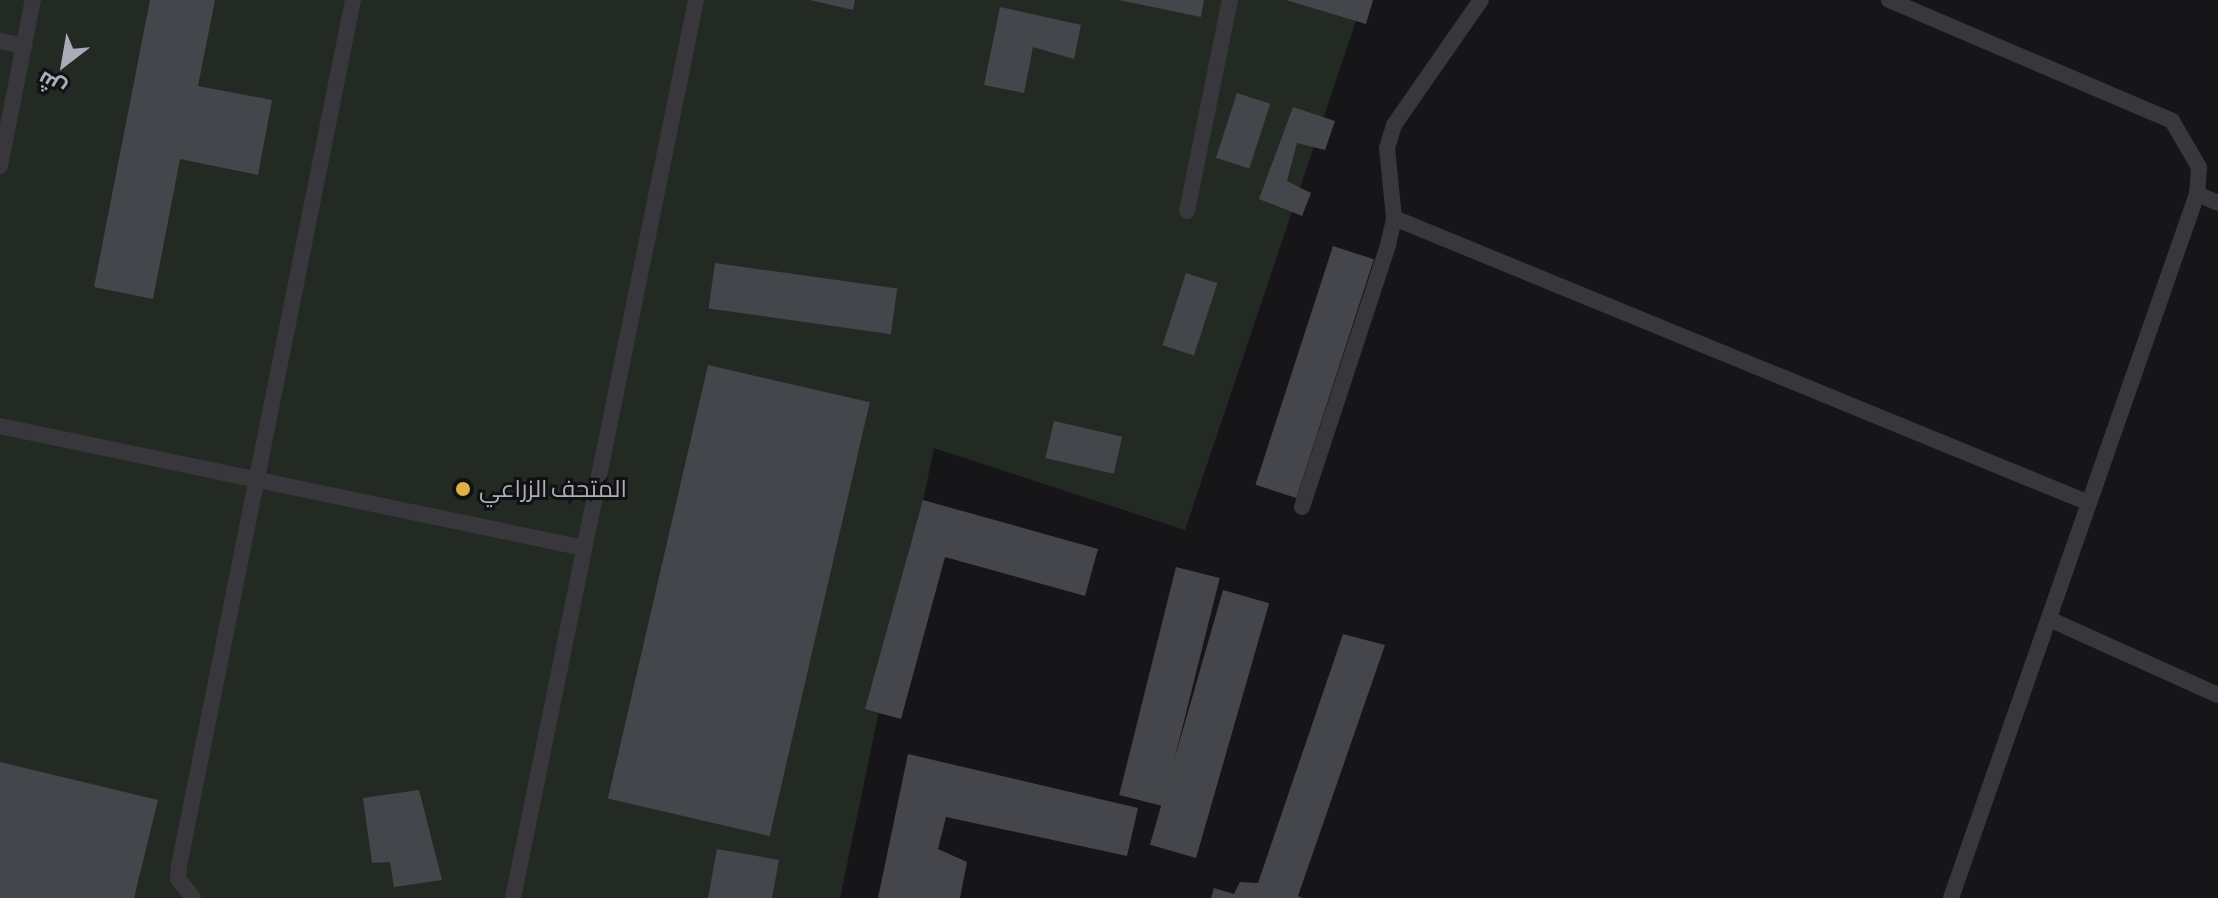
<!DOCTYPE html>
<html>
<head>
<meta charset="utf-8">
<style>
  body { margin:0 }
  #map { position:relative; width:2218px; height:898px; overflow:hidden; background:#161618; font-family:"Asap Condensed",Cairo,sans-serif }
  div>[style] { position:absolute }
  .green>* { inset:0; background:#232a24 }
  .building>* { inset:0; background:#45464b; transform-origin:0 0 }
  .service>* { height:16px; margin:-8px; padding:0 8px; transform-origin:8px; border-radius:8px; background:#38383c }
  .dots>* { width:22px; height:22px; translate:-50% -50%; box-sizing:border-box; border:4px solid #111113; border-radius:50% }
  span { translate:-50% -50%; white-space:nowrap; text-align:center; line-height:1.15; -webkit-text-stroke:6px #111113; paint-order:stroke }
  .poi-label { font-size:24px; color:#aaadb7 }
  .left { translate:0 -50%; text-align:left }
  .north { position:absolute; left:24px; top:24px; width:80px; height:80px; -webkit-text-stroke:6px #111113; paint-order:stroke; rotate:211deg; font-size:22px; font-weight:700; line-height:32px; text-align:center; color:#aaadb7 }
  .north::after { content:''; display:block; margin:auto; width:28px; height:36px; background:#aaadb7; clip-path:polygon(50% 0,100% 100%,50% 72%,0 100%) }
</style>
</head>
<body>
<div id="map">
  <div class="green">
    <div style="clip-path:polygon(0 0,1363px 0,1185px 530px,934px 448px,840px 898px,0 898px)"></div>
  </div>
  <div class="building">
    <div style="clip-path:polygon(150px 0,215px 0,198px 86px,272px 100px,258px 175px,180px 159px,153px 299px,94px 287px)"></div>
    <div style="clip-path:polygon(810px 0,855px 0,853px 10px)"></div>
    <div style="clip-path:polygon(1119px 0,1204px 0,1201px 17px)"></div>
    <div style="clip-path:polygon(1286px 0,1373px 0,1366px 24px)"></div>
    <div style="clip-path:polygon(1000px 7px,1081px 25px,1074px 59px,1033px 47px,1024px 93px,984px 85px)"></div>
    <div style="left:1237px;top:93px;width:35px;height:68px;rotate:18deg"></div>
    <div style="clip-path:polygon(1293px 107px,1335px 121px,1325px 150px,1297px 143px,1287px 181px,1311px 193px,1302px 216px,1259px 199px)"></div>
    <div style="left:1333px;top:246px;width:43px;height:251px;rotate:18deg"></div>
    <div style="left:715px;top:263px;width:184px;height:46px;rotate:8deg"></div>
    <div style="left:1186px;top:273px;width:33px;height:76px;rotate:18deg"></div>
    <div style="left:708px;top:365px;width:166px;height:445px;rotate:13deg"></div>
    <div style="left:1054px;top:421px;width:70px;height:38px;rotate:13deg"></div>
    <div style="clip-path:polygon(923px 500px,1098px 549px,1085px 596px,945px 557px,901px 719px,865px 709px)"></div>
    <div style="left:1176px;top:567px;width:45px;height:235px;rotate:14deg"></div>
    <div style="left:1223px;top:590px;width:48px;height:265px;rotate:16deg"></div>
    <div style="clip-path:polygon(1343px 634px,1385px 645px,1298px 896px,1303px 898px,1211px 898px,1214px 888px,1234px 894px,1240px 882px,1258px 883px)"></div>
    <div style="clip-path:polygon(908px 754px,1138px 808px,1127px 856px,946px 817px,938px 849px,967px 862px,960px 898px,878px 898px)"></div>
    <div style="clip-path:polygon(0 762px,158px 800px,134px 898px,0 898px)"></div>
    <div style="clip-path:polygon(419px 790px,442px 880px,394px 887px,390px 862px,372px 863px,363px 798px)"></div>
    <div style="clip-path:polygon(717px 849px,779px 860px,772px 898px,708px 898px)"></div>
  </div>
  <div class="service">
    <div style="left:1889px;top:0;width:308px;rotate:23.1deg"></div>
    <div style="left:2172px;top:121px;width:53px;rotate:59.6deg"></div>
    <div style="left:2199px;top:167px;width:27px;rotate:94deg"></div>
    <div style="left:2197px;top:194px;width:746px;rotate:109.26deg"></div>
    <div style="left:0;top:41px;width:25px;rotate:12deg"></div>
    <div style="left:0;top:166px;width:169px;rotate:-78.8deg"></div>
    <div style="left:2197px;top:194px;width:23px;rotate:23deg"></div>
    <div style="left:1187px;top:211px;width:215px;rotate:-78.5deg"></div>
    <div style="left:1394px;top:218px;width:751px;rotate:22.3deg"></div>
    <div style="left:0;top:426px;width:597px;rotate:11.8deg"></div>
    <div style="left:1302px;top:507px;width:276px;rotate:-71.8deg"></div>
    <div style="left:1388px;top:245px;width:28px;rotate:-77deg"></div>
    <div style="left:1394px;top:218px;width:70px;rotate:-95.7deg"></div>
    <div style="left:1387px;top:148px;width:24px;rotate:-73deg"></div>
    <div style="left:1394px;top:125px;width:152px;rotate:-55.2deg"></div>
    <div style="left:2049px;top:619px;width:185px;rotate:24.2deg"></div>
    <div style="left:193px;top:898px;width:24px;rotate:-128deg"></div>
    <div style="left:178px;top:879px;width:13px;rotate:-86deg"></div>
    <div style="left:179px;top:866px;width:883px;rotate:-78.64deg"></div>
    <div style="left:513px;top:898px;width:916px;rotate:-78.48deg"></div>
  </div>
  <div class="dots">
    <div style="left:463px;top:489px;background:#e0af46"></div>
  </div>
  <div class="poi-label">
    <span class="left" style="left:479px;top:489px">المتحف الزراعي</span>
  </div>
  <div class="north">ش</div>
</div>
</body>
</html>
